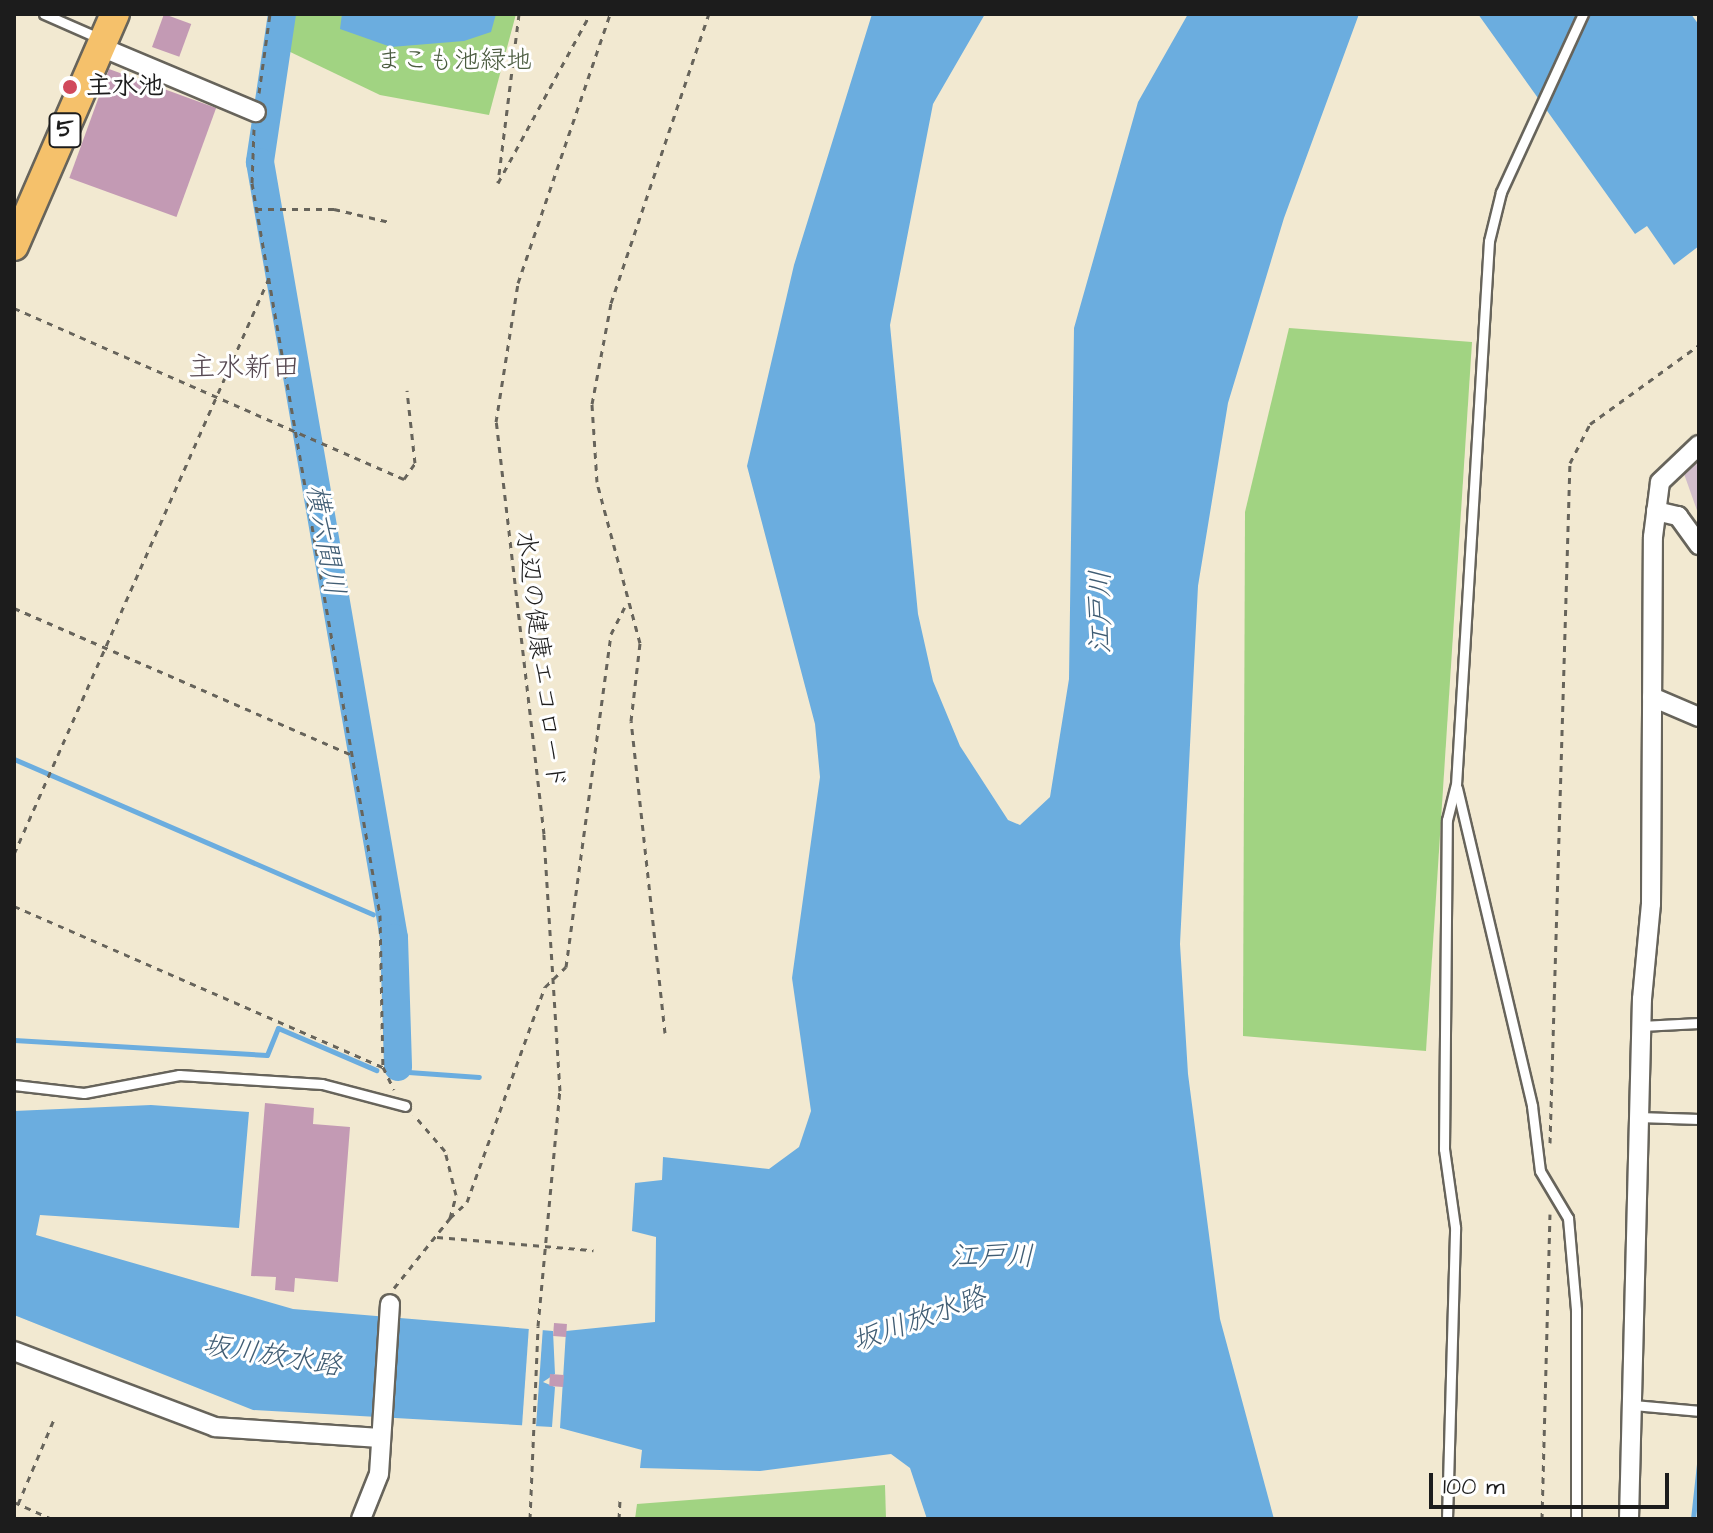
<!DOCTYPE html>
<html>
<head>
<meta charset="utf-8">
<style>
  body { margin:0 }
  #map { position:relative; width:1713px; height:1533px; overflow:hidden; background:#f2e9d1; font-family:"Architects Daughter","Klee One",sans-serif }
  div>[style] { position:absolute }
  .industrial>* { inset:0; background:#d1bdcb }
  .green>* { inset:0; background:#a1d382 }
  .water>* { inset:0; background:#6baddf }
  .pier>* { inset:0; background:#f2e9d1; transform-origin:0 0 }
  .stream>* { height:5px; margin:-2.5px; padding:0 2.5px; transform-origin:2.5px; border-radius:2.5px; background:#6baddf }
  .river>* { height:28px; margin:-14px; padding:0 14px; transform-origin:14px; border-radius:14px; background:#6baddf }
  .building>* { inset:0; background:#c39ab4; transform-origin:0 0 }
  .path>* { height:3px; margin-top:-1.5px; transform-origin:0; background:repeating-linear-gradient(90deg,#67645b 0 6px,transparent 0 12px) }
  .roads { filter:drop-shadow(2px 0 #67645b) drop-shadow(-2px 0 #67645b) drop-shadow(0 2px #67645b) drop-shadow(0 -2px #67645b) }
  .lane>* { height:9px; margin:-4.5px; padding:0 4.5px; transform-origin:4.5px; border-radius:4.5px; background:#fff }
  .street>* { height:18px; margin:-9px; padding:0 9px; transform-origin:9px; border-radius:9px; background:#fff }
  .primary>* { height:28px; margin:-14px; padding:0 14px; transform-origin:14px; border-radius:14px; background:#f5c16b }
  .dots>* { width:22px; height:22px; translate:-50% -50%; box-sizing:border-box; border:4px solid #fff; border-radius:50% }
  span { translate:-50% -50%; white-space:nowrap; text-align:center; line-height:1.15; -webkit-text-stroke:6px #fff; paint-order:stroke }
  .shield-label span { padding:2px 6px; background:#fff; border:2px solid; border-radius:6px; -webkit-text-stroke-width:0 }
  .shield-label { font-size:24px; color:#1c1c1c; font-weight:700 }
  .park-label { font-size:26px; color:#4b5c40 }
  .poi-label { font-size:26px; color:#1c1c1c; font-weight:700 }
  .left { translate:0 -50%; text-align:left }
  .street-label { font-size:26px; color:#1c1c1c }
  .neighbourhood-label { font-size:28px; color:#564851 }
  .water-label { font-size:28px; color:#405d74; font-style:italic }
  .frame { position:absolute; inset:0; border:16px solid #1c1c1c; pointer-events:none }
  .scale { position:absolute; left:1429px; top:1473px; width:240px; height:36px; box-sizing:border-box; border:4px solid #1c1c1c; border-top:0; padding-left:10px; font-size:24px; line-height:28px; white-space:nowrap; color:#1c1c1c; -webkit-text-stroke:6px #fff; paint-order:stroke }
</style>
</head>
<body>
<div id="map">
  <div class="industrial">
    <div style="clip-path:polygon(1699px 458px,1699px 516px,1683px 471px)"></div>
  </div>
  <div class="green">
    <div style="clip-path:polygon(286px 14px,516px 14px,489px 115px,380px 95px,284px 49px)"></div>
    <div style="clip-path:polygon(1289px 328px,1472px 342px,1426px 1051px,1243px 1036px,1245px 512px)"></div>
    <div style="clip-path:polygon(885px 1485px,886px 1519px,635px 1519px,637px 1504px)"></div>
  </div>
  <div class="water">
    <div style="clip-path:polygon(342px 14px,496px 14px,491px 32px,464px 41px,391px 47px,340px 29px)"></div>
    <div style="clip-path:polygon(872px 14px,985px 14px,933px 104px,890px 325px,918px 614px,933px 681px,960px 746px,1008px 820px,1020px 825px,1050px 797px,1069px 679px,1074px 328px,1138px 102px,1188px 14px,1359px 14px,1284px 218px,1228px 403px,1198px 586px,1180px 944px,1188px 1074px,1220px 1319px,1274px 1519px,927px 1519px,910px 1468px,891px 1454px,760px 1471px,640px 1468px,642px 1450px,560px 1428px,566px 1331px,655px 1322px,656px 1237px,632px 1231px,635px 1183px,662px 1180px,663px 1157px,769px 1169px,799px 1147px,811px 1111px,792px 978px,820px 777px,815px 724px,747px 466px,794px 265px)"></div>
    <div style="clip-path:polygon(1478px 14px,1691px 14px,1699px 25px,1699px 246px,1674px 265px,1647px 226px,1635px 234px)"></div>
    <div style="clip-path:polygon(151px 1105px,249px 1112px,239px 1228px,40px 1215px,36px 1235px,293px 1309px,553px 1331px,555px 1374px,543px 1382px,555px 1387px,552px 1427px,253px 1410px,14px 1315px,14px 1111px)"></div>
  </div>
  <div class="pier">
    <div style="left:529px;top:1326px;width:14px;height:103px;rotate:4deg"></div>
  </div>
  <div class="stream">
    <div style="left:14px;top:759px;width:391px;rotate:23.4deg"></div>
    <div style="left:14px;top:1040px;width:253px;rotate:3.4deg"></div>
    <div style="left:267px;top:1055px;width:29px;rotate:-68deg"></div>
    <div style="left:278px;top:1028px;width:107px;rotate:23.2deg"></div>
    <div style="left:394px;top:1071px;width:85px;rotate:4deg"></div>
    <div style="left:1693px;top:1519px;width:55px;rotate:-83.8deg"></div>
  </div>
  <div class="river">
    <div style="left:282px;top:14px;width:150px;rotate:98.5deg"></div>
    <div style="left:260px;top:162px;width:787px;rotate:80.2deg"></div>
    <div style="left:394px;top:938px;width:129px;rotate:88.2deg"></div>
  </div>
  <div class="building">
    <div style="left:164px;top:14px;width:29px;height:35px;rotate:20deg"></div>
    <div style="left:109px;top:69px;width:114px;height:116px;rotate:20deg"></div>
    <div style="clip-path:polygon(265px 1103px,314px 1108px,313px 1124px,350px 1127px,338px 1282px,295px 1278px,294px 1292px,275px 1290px,276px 1277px,251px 1276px)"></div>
    <div style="left:554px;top:1323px;width:13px;height:13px;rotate:4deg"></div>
    <div style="left:550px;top:1374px;width:14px;height:12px;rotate:4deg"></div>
  </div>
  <div class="path">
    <div style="left:519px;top:14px;width:170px;rotate:97.1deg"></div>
    <div style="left:498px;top:183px;width:192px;rotate:-61.4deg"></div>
    <div style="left:259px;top:93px;width:80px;rotate:-82.1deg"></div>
    <div style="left:254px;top:129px;width:54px;rotate:92.1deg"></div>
    <div style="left:252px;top:183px;width:743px;rotate:80.08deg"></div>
    <div style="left:380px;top:915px;width:152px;rotate:88.9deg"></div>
    <div style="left:383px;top:1067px;width:25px;rotate:64deg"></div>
    <div style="left:256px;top:209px;width:78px"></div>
    <div style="left:334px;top:209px;width:57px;rotate:13.1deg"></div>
    <div style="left:14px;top:308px;width:426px;rotate:23.7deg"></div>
    <div style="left:404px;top:479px;width:19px;rotate:-55deg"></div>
    <div style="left:415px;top:463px;width:73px;rotate:-96.3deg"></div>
    <div style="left:14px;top:608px;width:369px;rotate:23.5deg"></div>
    <div style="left:14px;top:854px;width:630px;rotate:-66.12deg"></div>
    <div style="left:14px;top:906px;width:403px;rotate:23.6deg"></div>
    <div style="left:665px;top:1033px;width:314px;rotate:-96.2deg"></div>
    <div style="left:631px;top:721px;width:79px;rotate:-83.4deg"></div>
    <div style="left:640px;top:643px;width:167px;rotate:-105deg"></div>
    <div style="left:597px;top:482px;width:78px;rotate:-93.7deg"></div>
    <div style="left:592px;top:404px;width:103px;rotate:-79.3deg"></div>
    <div style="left:611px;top:303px;width:305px;rotate:-71.3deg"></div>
    <div style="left:1550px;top:1143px;width:680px;rotate:-88.32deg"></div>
    <div style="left:1570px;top:463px;width:44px;rotate:-62.9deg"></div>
    <div style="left:1590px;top:424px;width:135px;rotate:-35.9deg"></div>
    <div style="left:450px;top:1218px;width:23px;rotate:-43deg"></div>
    <div style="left:467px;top:1202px;width:229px;rotate:-70.1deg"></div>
    <div style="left:545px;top:987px;width:29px;rotate:-44deg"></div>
    <div style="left:566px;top:967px;width:336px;rotate:-82.3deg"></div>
    <div style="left:611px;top:634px;width:30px;rotate:-63deg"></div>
    <div style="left:437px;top:1237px;width:157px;rotate:4.8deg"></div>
    <div style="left:394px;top:1288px;width:90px;rotate:-51.3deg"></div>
    <div style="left:450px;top:1218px;width:24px;rotate:-75deg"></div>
    <div style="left:456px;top:1195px;width:45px;rotate:-104deg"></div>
    <div style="left:445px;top:1151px;width:48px;rotate:-130.7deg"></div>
    <div style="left:14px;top:1502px;width:42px;rotate:24.1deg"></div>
    <div style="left:18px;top:1504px;width:95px;rotate:-67deg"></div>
    <div style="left:530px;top:1519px;width:193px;rotate:-87.6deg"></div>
    <div style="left:538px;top:1326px;width:236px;rotate:-84.7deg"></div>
    <div style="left:560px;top:1091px;width:257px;rotate:-93.6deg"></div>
    <div style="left:544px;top:834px;width:415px;rotate:-96.6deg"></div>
    <div style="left:496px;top:422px;width:141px;rotate:-81deg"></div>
    <div style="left:518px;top:283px;width:284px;rotate:-71.1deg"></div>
    <div style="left:619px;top:1519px;width:19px;rotate:-87deg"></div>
    <div style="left:1542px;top:1519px;width:305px;rotate:-88.5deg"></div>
  </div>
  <div class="roads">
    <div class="lane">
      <div style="left:44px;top:14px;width:62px;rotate:23.7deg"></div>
      <div style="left:1457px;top:788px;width:327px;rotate:76.7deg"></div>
      <div style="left:1532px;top:1106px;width:65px;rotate:83deg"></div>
      <div style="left:1540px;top:1171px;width:55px;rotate:59.2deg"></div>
      <div style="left:1568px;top:1218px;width:92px;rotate:85deg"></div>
      <div style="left:1576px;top:1310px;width:209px;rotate:90deg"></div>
      <div style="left:1641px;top:1026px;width:58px;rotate:-3deg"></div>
      <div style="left:14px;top:1085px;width:70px;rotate:6.5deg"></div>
      <div style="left:84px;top:1093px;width:97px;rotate:-10.7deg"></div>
      <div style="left:179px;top:1075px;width:143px;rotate:3.6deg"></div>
      <div style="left:322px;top:1084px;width:86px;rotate:14.8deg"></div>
      <div style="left:1638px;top:1117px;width:61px;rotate:1.9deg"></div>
      <div style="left:1632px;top:1405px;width:67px;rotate:5.1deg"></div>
      <div style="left:1447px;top:1519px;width:292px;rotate:-88.4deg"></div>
      <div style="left:1455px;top:1227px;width:79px;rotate:-98deg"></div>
      <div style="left:1444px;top:1149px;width:329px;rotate:-89.5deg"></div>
      <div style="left:1447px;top:820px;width:36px;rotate:-76deg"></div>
      <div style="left:1456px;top:785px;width:545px;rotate:-86.53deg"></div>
      <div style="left:1489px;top:241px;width:50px;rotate:-76.2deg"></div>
      <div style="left:1501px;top:192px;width:196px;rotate:-65.3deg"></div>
    </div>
    <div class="street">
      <div style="left:101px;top:47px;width:168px;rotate:22.8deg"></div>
      <div style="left:1656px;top:511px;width:23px;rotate:13deg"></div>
      <div style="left:1678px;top:516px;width:36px;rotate:54deg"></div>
      <div style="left:1652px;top:697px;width:51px;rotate:23.1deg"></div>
      <div style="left:14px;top:1351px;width:215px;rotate:20.7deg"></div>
      <div style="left:215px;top:1427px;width:164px;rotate:3.8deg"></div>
      <div style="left:361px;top:1519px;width:48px;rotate:-68.2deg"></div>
      <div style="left:379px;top:1474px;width:170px;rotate:-86.3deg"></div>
      <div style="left:1629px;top:1519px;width:520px;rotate:-88.57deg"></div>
      <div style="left:1642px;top:999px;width:95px;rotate:-84.6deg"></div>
      <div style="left:1651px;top:904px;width:367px;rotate:-89.7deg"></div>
      <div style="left:1653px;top:537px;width:55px;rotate:-82.7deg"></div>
      <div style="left:1660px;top:482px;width:54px;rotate:-43.5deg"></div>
    </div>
    <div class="primary">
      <div style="left:14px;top:246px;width:253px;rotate:-66.5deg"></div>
    </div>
  </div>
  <div class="dots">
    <div style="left:70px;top:87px;background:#d1495b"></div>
  </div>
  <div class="shield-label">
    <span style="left:65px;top:130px">5</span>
  </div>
  <div class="park-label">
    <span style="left:454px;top:61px">まこも池緑地</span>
  </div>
  <div class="poi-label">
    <span class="left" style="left:86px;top:87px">主水池</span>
  </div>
  <div class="street-label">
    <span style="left:540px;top:660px;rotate:83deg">水辺の健康エコロード</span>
  </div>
  <div class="neighbourhood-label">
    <span style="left:244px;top:368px">主水新田</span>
  </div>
  <div class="water-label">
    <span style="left:325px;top:540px;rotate:80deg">横六間川</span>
    <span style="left:1101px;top:612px;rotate:-90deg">江戸川</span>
    <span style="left:992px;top:1257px">江戸川</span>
    <span style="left:919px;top:1320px;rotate:-20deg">坂川放水路</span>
    <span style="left:272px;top:1356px;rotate:9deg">坂川放水路</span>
  </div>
  <div class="frame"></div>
  <div class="scale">100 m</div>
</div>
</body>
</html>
